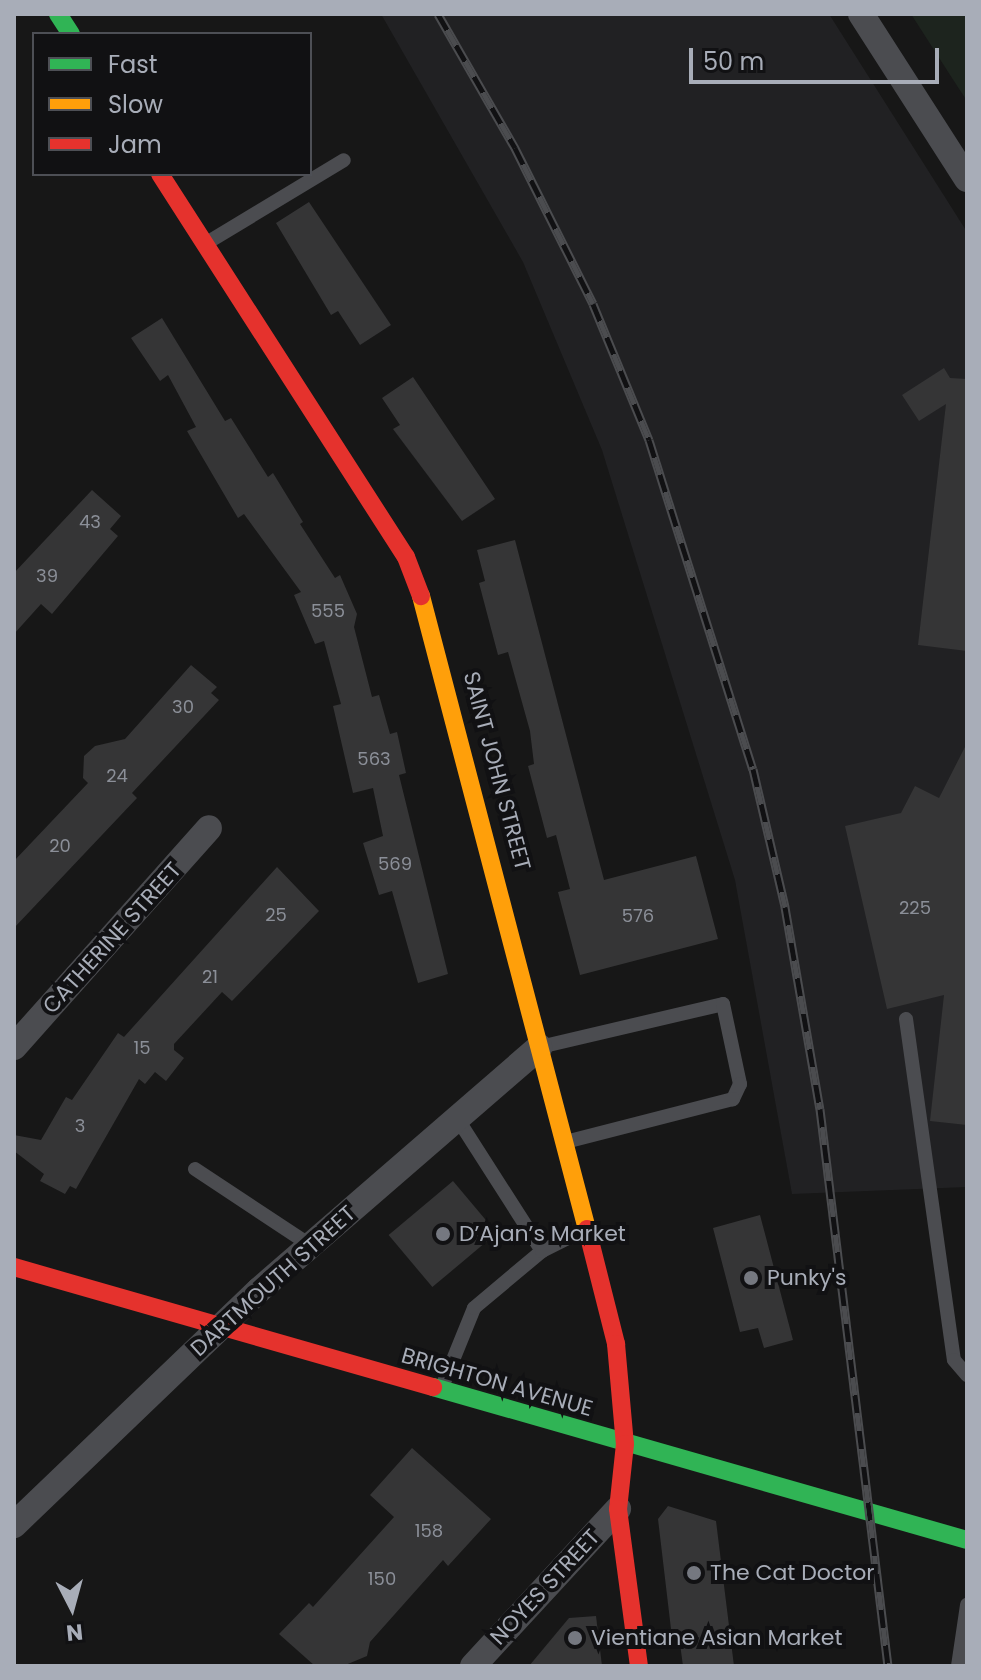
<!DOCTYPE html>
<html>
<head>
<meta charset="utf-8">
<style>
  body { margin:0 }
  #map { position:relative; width:981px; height:1680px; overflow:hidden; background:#171717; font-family:Poppins,sans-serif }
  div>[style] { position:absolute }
  .built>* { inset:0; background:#212123 }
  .green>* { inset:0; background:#1d241e }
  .building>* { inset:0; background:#353536; transform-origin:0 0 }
  .lane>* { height:14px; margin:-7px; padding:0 7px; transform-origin:7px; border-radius:7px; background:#4b4c50 }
  .street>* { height:26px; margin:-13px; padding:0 13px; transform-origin:13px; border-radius:13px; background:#4b4c50 }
  .fast>* { height:18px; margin:-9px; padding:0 9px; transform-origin:9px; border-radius:9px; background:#30b455 }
  .slow>* { height:18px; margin:-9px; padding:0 9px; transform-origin:9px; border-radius:9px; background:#ff9f0a }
  .jam>* { height:18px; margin:-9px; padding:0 9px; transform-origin:9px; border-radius:9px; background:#e5322d }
  .rail>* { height:9px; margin-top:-4.5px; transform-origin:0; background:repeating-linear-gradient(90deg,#111113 0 18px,#4b4c4f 0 36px); box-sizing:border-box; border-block:2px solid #4b4c4f }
  .dots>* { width:22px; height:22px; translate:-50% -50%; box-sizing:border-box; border:4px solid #111113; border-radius:50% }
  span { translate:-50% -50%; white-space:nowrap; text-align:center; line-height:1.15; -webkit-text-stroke:8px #111113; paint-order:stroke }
  .number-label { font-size:18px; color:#8b8f98 }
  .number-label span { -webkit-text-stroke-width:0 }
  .street-label { font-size:22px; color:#a8adb8 }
  .poi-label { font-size:22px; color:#a8adb8 }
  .left { translate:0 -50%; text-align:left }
  .frame { position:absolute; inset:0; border:16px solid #a8adb8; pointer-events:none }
  .legend { position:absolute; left:32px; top:32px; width:280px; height:144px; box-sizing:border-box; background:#111113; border:2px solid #4d4f55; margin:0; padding:10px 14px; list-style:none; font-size:24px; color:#a8adb8 }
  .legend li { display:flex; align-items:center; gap:16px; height:40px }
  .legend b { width:40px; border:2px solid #4d4f55 }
  .north { position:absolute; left:32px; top:1568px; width:80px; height:80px; -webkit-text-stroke:6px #111113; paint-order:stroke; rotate:174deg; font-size:22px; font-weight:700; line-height:32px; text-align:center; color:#a8adb8 }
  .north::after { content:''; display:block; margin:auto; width:28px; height:36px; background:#a8adb8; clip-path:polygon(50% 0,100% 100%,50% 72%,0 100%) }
  .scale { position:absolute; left:689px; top:48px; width:250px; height:36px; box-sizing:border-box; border:4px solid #a8adb8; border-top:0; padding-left:10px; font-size:24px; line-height:28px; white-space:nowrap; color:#a8adb8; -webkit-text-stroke:6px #111113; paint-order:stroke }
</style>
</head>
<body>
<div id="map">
  <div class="built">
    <div style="clip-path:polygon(381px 14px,829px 14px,967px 232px,967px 1187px,792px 1194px,735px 880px,602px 450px,523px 262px)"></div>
  </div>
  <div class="green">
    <div style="clip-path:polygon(911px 14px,967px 14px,967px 101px,952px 78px)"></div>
  </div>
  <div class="building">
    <div style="clip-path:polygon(309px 202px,391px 325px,360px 345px,338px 311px,331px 315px,276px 223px)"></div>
    <div style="clip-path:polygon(162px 318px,225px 421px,231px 418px,268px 477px,273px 473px,303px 522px,300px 524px,335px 578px,340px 575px,357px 614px,354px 627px,372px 697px,379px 695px,390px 734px,397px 732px,406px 773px,399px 775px,448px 974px,418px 983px,392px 891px,379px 895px,363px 843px,383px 836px,373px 788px,353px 793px,333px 706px,341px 704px,324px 641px,315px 644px,294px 595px,301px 592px,244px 514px,238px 518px,187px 431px,196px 427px,168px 375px,160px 381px,131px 338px)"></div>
    <div style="clip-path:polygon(944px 368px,950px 378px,967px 379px,967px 651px,918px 645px,946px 404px,919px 421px,902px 395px)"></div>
    <div style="clip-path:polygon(413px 377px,495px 499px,462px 521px,393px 429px,400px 425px,382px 398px)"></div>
    <div style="clip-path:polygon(92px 490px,121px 516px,110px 529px,118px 536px,52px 614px,41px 604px,14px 634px,14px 573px)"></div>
    <div style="clip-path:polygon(515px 540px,604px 880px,696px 856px,718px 939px,580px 975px,558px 892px,570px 889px,556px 835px,547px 838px,528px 766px,534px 764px,530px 731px,508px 652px,498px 655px,479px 583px,485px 581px,477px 550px)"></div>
    <div style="clip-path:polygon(191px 665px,217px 687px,211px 693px,219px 700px,132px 793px,137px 798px,14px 928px,14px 861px,88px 783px,83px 778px,84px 756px,95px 746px,125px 739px)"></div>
    <div style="clip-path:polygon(967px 743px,967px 1125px,930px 1121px,944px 995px,887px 1009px,845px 826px,901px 813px,915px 786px,939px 798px)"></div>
    <div style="clip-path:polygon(277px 867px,319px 911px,232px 1001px,222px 992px,174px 1044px,174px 1050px,184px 1058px,166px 1081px,155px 1072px,145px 1084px,139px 1079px,76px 1189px,70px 1186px,65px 1194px,40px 1181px,44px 1174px,14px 1151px,14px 1135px,41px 1140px,66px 1097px,72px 1100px,118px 1033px,124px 1037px)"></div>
    <div style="left:453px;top:1181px;width:68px;height:84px;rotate:50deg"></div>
    <div style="clip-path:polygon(760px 1215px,793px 1340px,764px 1348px,758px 1328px,740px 1332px,713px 1228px)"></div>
    <div style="clip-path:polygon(412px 1448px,491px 1519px,448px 1566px,443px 1560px,370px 1642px,367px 1656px,343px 1666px,315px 1666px,279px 1634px,309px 1603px,313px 1607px,394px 1517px,370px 1495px)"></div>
    <div style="clip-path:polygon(668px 1506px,716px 1521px,734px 1666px,683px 1666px,678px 1629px,671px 1629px,658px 1519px)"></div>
    <div style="clip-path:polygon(596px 1616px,602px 1666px,529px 1666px,569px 1618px)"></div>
  </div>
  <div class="lane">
    <div style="left:205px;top:244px;width:162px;rotate:-31.1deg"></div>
    <div style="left:906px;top:1019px;width:344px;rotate:82deg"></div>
    <div style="left:954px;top:1360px;width:20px;rotate:49deg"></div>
    <div style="left:540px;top:1047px;width:188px;rotate:-13.2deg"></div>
    <div style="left:723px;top:1004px;width:82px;rotate:78deg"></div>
    <div style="left:740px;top:1084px;width:17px;rotate:115deg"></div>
    <div style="left:733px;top:1099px;width:172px;rotate:165.6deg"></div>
    <div style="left:457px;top:1118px;width:158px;rotate:57.4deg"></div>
    <div style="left:195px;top:1169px;width:138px;rotate:33.5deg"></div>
    <div style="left:442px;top:1387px;width:85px;rotate:-67.9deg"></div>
    <div style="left:474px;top:1308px;width:89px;rotate:-40deg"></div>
    <div style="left:542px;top:1251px;width:49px;rotate:-26.6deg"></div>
    <div style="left:958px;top:1666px;width:62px;rotate:-81.6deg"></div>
  </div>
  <div class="street">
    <div style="left:861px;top:14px;width:196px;rotate:57.3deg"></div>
    <div style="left:14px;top:1047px;width:293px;rotate:-48.3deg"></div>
    <div style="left:14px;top:1525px;width:339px;rotate:-43.8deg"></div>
    <div style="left:259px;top:1290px;width:371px;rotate:-40.9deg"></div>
    <div style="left:473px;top:1666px;width:214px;rotate:-47.3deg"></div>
  </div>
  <div class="fast">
    <div style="left:58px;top:14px;width:24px;rotate:57deg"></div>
    <div style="left:433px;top:1387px;width:555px;rotate:15.99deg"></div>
  </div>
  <div class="slow">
    <div style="left:421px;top:596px;width:654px;rotate:75.31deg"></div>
  </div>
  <div class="jam">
    <div style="left:160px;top:174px;width:455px;rotate:57.3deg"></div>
    <div style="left:406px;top:557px;width:42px;rotate:69deg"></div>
    <div style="left:587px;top:1229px;width:119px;rotate:75.8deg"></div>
    <div style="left:616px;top:1344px;width:100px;rotate:84.9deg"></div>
    <div style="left:625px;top:1444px;width:65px;rotate:96.1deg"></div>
    <div style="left:618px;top:1509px;width:158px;rotate:82.4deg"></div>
    <div style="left:14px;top:1267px;width:436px;rotate:16deg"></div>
  </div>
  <div class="rail">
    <div style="left:438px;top:14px;width:155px;rotate:60.1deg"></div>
    <div style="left:515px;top:148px;width:174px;rotate:63.4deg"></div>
    <div style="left:593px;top:304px;width:147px;rotate:67.6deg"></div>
    <div style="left:649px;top:440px;width:345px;rotate:72.5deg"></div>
    <div style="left:753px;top:769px;width:142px;rotate:76.9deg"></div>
    <div style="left:785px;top:907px;width:205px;rotate:80.2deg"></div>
    <div style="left:820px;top:1109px;width:561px;rotate:83.04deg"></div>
  </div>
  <div class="dots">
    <div style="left:443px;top:1234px;background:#757880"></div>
    <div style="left:751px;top:1278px;background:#757880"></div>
    <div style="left:694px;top:1573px;background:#757880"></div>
    <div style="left:575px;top:1638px;background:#757880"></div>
  </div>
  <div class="number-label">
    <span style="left:90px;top:522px">43</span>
    <span style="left:47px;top:576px">39</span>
    <span style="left:328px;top:611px">555</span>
    <span style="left:183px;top:707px">30</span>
    <span style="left:374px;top:759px">563</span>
    <span style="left:117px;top:776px">24</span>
    <span style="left:60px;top:846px">20</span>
    <span style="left:395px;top:864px">569</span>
    <span style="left:915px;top:908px">225</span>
    <span style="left:276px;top:915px">25</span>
    <span style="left:638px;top:916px">576</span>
    <span style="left:210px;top:977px">21</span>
    <span style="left:142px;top:1048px">15</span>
    <span style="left:80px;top:1126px">3</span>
    <span style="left:429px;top:1531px">158</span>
    <span style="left:382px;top:1579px">150</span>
  </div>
  <div class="street-label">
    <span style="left:497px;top:771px;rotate:75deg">SAINT JOHN STREET</span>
    <span style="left:112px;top:938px;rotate:-48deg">CATHERINE STREET</span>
    <span style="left:273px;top:1281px;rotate:-42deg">DARTMOUTH STREET</span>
    <span style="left:497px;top:1382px;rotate:16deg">BRIGHTON AVENUE</span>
    <span style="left:545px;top:1587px;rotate:-47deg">NOYES STREET</span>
  </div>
  <div class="poi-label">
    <span class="left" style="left:459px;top:1234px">D’Ajan’s Market</span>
    <span class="left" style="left:767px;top:1278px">Punky's</span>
    <span class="left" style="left:710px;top:1573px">The Cat Doctor</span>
    <span class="left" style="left:591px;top:1638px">Vientiane Asian Market</span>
  </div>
  <div class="frame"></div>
  <ul class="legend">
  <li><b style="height:10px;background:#30b455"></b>Fast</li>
  <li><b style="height:10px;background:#ff9f0a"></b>Slow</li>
  <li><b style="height:10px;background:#e5322d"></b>Jam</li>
  </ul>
  <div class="north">N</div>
  <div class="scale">50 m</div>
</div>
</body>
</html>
